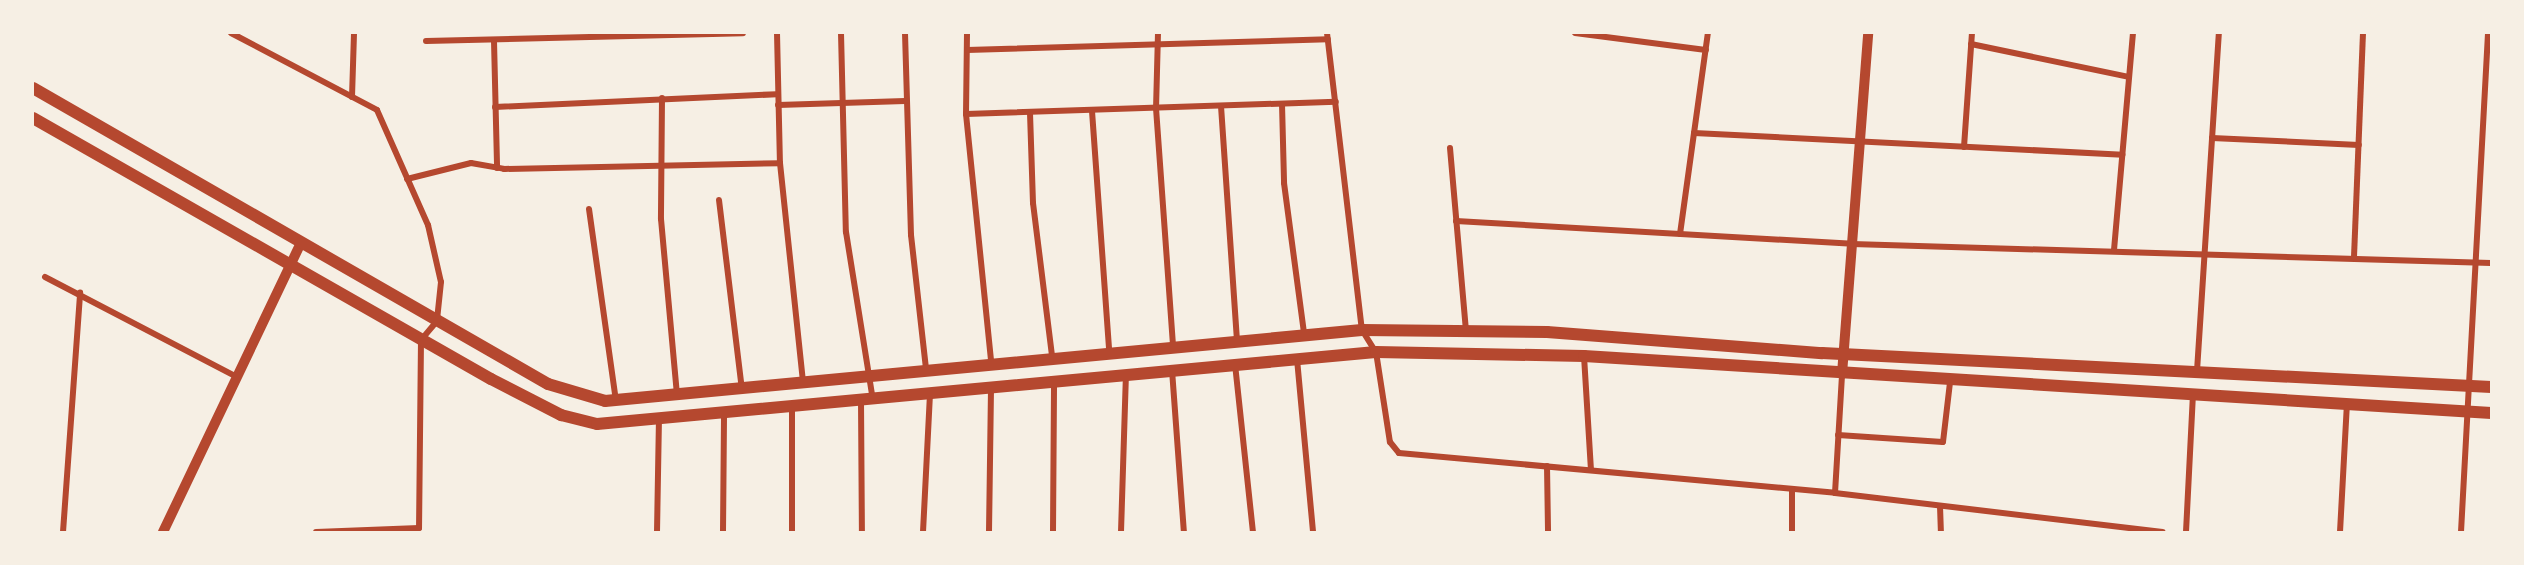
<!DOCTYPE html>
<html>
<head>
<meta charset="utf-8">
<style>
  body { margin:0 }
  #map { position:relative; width:2524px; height:565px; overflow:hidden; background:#f6efe4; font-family:Helvetica,sans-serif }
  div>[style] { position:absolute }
  .minor>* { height:6px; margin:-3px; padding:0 3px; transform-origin:3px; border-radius:3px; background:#b5482f }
  .tertiary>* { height:10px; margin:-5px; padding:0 5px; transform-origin:5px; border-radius:5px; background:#b5482f }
  .secondary>* { height:12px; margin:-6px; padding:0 6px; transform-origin:6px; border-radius:6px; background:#b5482f }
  span { translate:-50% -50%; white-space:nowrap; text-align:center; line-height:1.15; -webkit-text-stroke:6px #f6efe4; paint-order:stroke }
  .frame { position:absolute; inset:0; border:34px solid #f6efe4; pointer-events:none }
</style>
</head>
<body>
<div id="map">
  <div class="minor">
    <div style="left:231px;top:33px;width:165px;rotate:27.8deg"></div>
    <div style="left:377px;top:110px;width:126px;rotate:66.1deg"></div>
    <div style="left:428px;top:225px;width:58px;rotate:77.2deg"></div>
    <div style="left:441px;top:282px;width:39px;rotate:96deg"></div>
    <div style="left:437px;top:321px;width:25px;rotate:130deg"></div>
    <div style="left:421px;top:340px;width:188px;rotate:90.6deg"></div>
    <div style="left:419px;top:528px;width:103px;rotate:177.8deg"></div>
    <div style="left:777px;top:33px;width:130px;rotate:88.7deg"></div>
    <div style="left:780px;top:163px;width:220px;rotate:84deg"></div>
    <div style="left:841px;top:33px;width:199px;rotate:88.6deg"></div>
    <div style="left:846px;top:232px;width:170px;rotate:80.9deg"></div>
    <div style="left:905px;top:33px;width:202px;rotate:88.3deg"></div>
    <div style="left:911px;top:235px;width:135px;rotate:83.6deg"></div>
    <div style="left:967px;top:33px;width:81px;rotate:90.7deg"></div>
    <div style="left:966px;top:114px;width:249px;rotate:84.2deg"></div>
    <div style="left:1158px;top:33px;width:75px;rotate:91.5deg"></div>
    <div style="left:1156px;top:108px;width:237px;rotate:85.9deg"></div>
    <div style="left:1327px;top:33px;width:299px;rotate:83.3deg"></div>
    <div style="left:1362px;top:330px;width:26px;rotate:58deg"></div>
    <div style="left:1376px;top:352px;width:91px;rotate:81.2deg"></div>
    <div style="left:1390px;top:442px;width:14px;rotate:51deg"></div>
    <div style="left:1399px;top:453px;width:438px;rotate:5.2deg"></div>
    <div style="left:1835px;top:493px;width:330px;rotate:6.8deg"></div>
    <div style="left:1575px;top:33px;width:132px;rotate:7.4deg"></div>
    <div style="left:426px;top:41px;width:317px;rotate:-1.4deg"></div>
    <div style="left:494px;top:41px;width:127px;rotate:88.6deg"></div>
    <div style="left:1971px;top:44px;width:161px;rotate:11.8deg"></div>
    <div style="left:967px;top:50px;width:361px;rotate:-1.7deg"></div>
    <div style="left:352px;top:97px;width:64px;rotate:-88.2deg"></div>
    <div style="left:662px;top:98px;width:121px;rotate:90.5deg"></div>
    <div style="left:661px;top:219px;width:176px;rotate:84.8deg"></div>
    <div style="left:1282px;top:104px;width:79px;rotate:88.5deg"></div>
    <div style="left:1284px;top:183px;width:150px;rotate:82.4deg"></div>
    <div style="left:778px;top:105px;width:127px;rotate:-1.8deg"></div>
    <div style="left:1221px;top:106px;width:234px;rotate:86.1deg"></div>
    <div style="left:495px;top:107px;width:282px;rotate:-2.6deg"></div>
    <div style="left:1092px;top:111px;width:240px;rotate:85.9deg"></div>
    <div style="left:1030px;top:113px;width:90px;rotate:88.1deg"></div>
    <div style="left:1033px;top:203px;width:154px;rotate:82.9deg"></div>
    <div style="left:966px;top:114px;width:370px;rotate:-1.9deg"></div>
    <div style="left:1694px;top:133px;width:429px;rotate:2.9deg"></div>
    <div style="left:2212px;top:138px;width:147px;rotate:2.7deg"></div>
    <div style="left:1964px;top:147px;width:114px;rotate:-86deg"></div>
    <div style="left:1450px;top:148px;width:183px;rotate:85deg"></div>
    <div style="left:407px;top:179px;width:66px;rotate:-14deg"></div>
    <div style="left:471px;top:163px;width:34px;rotate:10deg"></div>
    <div style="left:504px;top:169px;width:276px;rotate:-1.2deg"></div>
    <div style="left:719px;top:200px;width:191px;rotate:83.1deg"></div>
    <div style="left:589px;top:209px;width:193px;rotate:82deg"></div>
    <div style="left:1456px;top:221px;width:397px;rotate:3.3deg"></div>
    <div style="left:1852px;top:244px;width:639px;rotate:1.7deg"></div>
    <div style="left:1680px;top:234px;width:203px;rotate:-82.1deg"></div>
    <div style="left:2114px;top:250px;width:218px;rotate:-85deg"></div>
    <div style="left:2354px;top:257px;width:224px;rotate:-87.7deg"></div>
    <div style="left:45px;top:277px;width:214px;rotate:27.5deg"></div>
    <div style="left:1584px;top:356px;width:114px;rotate:86.5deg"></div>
    <div style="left:1297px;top:359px;width:174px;rotate:84.7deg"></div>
    <div style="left:1235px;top:364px;width:169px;rotate:83.9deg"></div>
    <div style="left:1172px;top:370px;width:162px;rotate:85.8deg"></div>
    <div style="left:2197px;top:371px;width:339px;rotate:-86.3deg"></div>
    <div style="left:861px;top:401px;width:131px;rotate:89.6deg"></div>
    <div style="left:792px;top:409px;width:123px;rotate:90deg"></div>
    <div style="left:1838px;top:435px;width:105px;rotate:3.8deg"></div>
    <div style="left:1943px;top:442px;width:60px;rotate:-83.3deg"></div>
    <div style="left:1547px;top:466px;width:66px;rotate:89.1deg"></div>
    <div style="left:1792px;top:489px;width:43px;rotate:90deg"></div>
    <div style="left:1835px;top:493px;width:119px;rotate:-86.6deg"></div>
    <div style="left:1940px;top:506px;width:26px;rotate:88deg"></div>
    <div style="left:63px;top:532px;width:240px;rotate:-85.9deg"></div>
    <div style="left:657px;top:532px;width:110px;rotate:-89deg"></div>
    <div style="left:723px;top:532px;width:117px;rotate:-89.5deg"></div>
    <div style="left:923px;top:532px;width:138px;rotate:-87.1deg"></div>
    <div style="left:989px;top:532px;width:144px;rotate:-89.2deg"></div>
    <div style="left:1053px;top:532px;width:150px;rotate:-89.6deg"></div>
    <div style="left:1121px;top:532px;width:158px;rotate:-88.2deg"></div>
    <div style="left:2186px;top:532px;width:136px;rotate:-87.1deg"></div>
    <div style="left:2340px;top:532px;width:128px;rotate:-86.9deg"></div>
    <div style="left:2461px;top:532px;width:500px;rotate:-86.9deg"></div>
  </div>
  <div class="tertiary">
    <div style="left:1842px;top:374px;width:342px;rotate:-85.6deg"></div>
    <div style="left:163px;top:532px;width:320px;rotate:-64.5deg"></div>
  </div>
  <div class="secondary">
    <div style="left:33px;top:88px;width:594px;rotate:29.89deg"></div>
    <div style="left:548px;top:384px;width:59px;rotate:16.6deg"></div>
    <div style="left:605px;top:401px;width:760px;rotate:-5.36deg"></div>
    <div style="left:1362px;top:330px;width:185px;rotate:0.6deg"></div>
    <div style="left:1547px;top:332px;width:276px;rotate:4.4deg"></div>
    <div style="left:1822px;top:353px;width:670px;rotate:2.91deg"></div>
    <div style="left:33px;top:118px;width:527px;rotate:29.68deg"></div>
    <div style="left:491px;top:379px;width:79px;rotate:27.2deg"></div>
    <div style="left:561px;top:415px;width:37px;rotate:14deg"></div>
    <div style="left:597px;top:424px;width:782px;rotate:-5.28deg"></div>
    <div style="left:1376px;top:352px;width:208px;rotate:1.1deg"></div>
    <div style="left:1584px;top:356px;width:909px;rotate:3.6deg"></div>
  </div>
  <div class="frame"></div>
</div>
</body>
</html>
